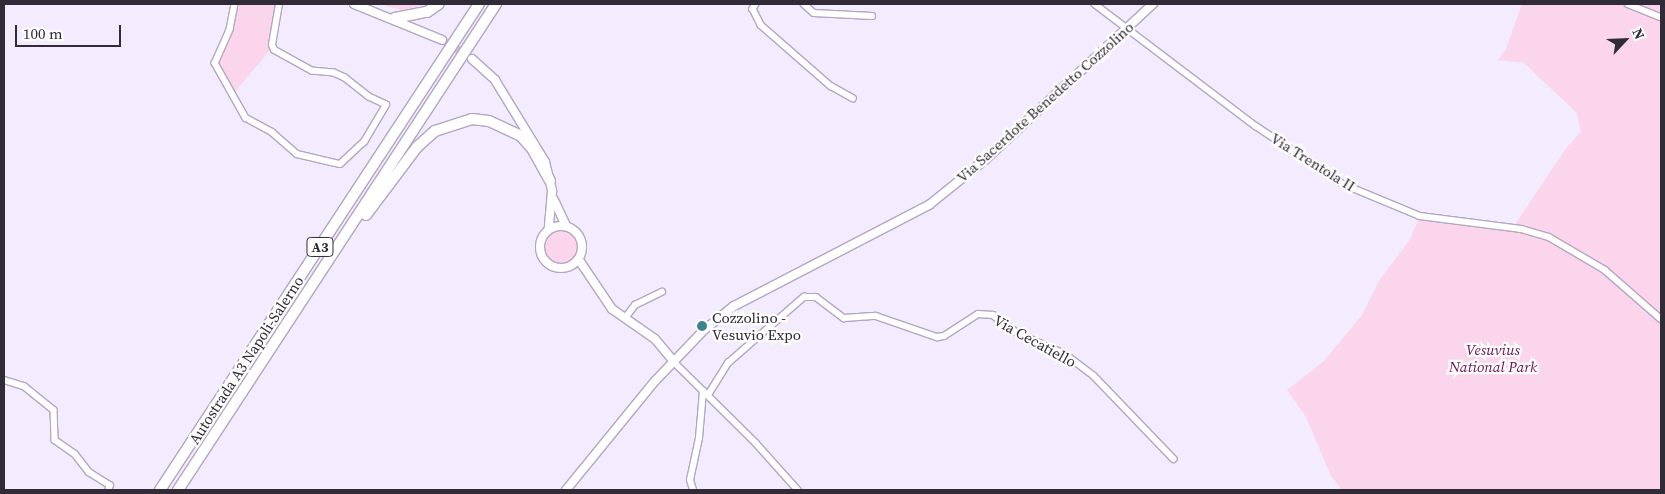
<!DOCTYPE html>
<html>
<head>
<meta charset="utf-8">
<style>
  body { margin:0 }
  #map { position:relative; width:1665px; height:494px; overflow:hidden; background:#f3ebfe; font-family:"Source Serif 4",serif }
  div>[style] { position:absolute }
  .green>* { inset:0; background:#fbd5eb }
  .round { border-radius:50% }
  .secondary-tunnel>* { height:8px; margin-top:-4px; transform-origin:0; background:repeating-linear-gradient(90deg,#ccc5d6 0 8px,transparent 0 12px) }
  .roads { filter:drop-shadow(1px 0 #b3a6c4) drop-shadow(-1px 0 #b3a6c4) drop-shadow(0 1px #b3a6c4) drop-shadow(0 -1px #b3a6c4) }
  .street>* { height:5.5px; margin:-2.75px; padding:0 2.75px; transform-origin:2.75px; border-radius:2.75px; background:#fff }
  .secondary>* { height:8px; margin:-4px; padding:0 4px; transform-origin:4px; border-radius:4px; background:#fff }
  .secondary>.ring { margin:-4px; padding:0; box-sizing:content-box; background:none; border:8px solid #fff; border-radius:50% }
  .highway>* { height:10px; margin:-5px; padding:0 5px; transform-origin:5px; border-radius:5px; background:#fff }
  .dots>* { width:14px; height:14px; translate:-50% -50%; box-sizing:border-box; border:2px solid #fff; border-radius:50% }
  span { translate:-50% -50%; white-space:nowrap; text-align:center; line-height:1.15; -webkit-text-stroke:4.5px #fff; paint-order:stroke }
  .shield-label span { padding:1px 4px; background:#fff; border:1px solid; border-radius:4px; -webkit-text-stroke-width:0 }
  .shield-label { font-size:14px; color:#302b36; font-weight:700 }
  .street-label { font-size:15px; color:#302b36 }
  .poi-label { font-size:15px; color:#302b36 }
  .left { translate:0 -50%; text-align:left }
  .park-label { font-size:15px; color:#6f0f53; font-style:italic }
  .frame { position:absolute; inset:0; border:5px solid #302b36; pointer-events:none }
  .north { position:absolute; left:1600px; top:15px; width:50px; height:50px; -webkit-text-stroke:4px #fff; paint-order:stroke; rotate:65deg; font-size:14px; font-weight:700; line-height:20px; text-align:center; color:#302b36 }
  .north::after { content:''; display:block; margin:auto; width:18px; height:22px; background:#302b36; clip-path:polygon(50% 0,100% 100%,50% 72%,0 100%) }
  .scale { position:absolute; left:15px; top:25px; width:106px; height:22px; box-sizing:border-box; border:2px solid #302b36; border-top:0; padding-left:6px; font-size:15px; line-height:18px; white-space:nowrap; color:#302b36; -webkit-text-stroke:4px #fff; paint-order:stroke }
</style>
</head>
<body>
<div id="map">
  <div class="green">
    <div style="clip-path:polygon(239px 4px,276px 4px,271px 49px,234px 93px,218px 65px,229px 42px)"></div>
    <div style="clip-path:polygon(386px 4px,429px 4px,403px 10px,385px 6px)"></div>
    <div style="clip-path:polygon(1522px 4px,1661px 4px,1661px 490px,1342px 490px,1331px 476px,1306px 417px,1287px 390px,1324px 361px,1362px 315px,1379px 281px,1409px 241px,1421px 214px,1514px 226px,1567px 147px,1581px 132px,1577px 113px,1524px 63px,1498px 60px,1506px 49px)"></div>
    <div class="round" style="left:544px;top:230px;width:34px;height:34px"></div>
  </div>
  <div class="secondary-tunnel">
    <div style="left:442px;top:40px;width:31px;rotate:32deg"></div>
  </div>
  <div class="roads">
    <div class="street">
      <div style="left:235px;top:4px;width:26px;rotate:101deg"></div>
      <div style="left:230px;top:30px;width:36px;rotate:114deg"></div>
      <div style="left:215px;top:63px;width:63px;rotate:60.6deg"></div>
      <div style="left:246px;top:118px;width:30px;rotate:28deg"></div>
      <div style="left:272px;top:132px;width:33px;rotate:41deg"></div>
      <div style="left:297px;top:154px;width:44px;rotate:13.1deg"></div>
      <div style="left:340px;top:164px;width:33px;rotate:-43deg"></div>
      <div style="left:364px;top:142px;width:43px;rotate:-59.3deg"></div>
      <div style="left:386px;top:105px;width:19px;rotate:-155deg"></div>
      <div style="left:369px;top:97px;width:31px;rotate:-142deg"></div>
      <div style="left:345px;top:78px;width:12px;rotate:-156deg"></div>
      <div style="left:334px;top:73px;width:22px;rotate:-175deg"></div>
      <div style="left:312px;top:71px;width:43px;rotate:-151.1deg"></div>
      <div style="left:274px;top:50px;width:5px;rotate:-112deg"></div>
      <div style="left:272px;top:45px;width:42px;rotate:-80.3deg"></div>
      <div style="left:756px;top:4px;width:6px;rotate:121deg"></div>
      <div style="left:753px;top:9px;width:18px;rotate:63deg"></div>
      <div style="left:761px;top:25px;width:93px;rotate:41.1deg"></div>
      <div style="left:831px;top:86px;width:25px;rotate:29deg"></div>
      <div style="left:804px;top:4px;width:13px;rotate:42deg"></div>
      <div style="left:814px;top:13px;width:58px;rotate:3deg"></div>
      <div style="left:1095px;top:4px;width:202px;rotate:37.2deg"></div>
      <div style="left:1256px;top:126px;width:105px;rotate:33.7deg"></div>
      <div style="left:1343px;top:184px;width:83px;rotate:22.6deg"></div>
      <div style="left:1420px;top:216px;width:102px;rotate:7.3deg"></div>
      <div style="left:1521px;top:229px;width:29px;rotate:16deg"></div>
      <div style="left:1549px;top:237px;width:65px;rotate:30.5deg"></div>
      <div style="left:1605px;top:270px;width:74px;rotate:41.2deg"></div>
      <div style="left:1628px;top:4px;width:35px;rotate:22deg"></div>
      <div style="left:626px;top:317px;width:15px;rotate:-53deg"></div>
      <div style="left:635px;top:305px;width:30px;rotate:-26deg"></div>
      <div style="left:674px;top:362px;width:115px;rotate:44.6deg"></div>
      <div style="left:756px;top:443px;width:63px;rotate:48.2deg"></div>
      <div style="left:4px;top:380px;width:21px;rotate:17deg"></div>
      <div style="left:24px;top:386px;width:38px;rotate:39deg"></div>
      <div style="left:54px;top:410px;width:30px;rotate:88deg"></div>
      <div style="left:55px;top:440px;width:24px;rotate:35deg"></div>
      <div style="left:75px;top:454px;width:23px;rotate:52deg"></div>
      <div style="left:89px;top:472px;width:25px;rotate:32deg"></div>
      <div style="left:110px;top:485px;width:5px;rotate:101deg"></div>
      <div style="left:708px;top:395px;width:38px;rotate:-58deg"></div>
      <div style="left:728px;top:363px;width:101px;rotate:-41deg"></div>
      <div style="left:804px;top:297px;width:12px"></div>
      <div style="left:816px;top:297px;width:35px;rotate:37deg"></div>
      <div style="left:844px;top:318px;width:32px;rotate:-4deg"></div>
      <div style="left:876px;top:316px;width:65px;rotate:19deg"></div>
      <div style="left:937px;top:337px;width:7px;rotate:-8deg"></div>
      <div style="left:944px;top:336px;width:40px;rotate:-32.9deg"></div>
      <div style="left:978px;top:314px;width:15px;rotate:4deg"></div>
      <div style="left:993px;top:315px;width:32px;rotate:36deg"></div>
      <div style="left:1019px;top:334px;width:50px;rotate:23.5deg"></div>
      <div style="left:1065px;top:354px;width:36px;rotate:37deg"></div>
      <div style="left:1094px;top:376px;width:115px;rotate:46.1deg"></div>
      <div style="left:693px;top:490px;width:10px;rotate:-107deg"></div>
      <div style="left:690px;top:480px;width:43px;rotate:-77.9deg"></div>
      <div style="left:699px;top:438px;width:47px;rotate:-85.1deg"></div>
    </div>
    <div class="secondary">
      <div style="left:354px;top:4px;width:95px;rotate:22.2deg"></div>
      <div style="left:472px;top:59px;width:31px;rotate:42deg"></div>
      <div style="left:495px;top:80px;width:96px;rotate:58.6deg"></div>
      <div style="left:545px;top:162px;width:30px;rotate:76deg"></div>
      <div style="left:552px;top:191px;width:38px;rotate:95deg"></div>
      <div style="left:554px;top:200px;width:29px;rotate:65deg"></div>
      <div class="ring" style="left:540px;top:226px;width:34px;height:34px"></div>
      <div style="left:579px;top:260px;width:59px;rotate:56deg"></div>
      <div style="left:612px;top:309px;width:52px;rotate:34.9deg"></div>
      <div style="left:655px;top:339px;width:30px;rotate:50deg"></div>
      <div style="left:566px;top:490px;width:141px;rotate:-50.8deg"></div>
      <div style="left:655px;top:381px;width:71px;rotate:-46.1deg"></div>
      <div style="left:704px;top:330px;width:38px;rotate:-39deg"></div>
      <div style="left:734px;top:306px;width:220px;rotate:-27.4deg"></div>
      <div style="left:929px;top:205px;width:73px;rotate:-38.9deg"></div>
      <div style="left:986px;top:159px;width:228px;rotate:-42.9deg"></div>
    </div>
    <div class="highway">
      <div style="left:395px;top:18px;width:33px;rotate:-11deg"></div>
      <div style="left:427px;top:12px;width:14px;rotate:-34deg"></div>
      <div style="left:366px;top:215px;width:85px;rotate:-53.1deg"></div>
      <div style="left:417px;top:147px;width:24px;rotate:-42deg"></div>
      <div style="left:435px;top:131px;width:39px;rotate:-18deg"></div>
      <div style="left:472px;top:119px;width:17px;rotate:7deg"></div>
      <div style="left:489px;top:121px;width:35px;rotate:25deg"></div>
      <div style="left:521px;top:136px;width:18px;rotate:49deg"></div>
      <div style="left:533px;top:150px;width:35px;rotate:61deg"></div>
      <div style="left:160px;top:490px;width:581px;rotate:-56.72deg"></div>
      <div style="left:178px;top:490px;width:581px;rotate:-56.8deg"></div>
    </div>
  </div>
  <div class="dots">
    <div style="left:702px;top:326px;background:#3e8490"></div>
  </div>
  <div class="shield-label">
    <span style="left:320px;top:247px">A3</span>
  </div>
  <div class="street-label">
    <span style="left:1045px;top:102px;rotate:-42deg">Via Sacerdote Benedetto Cozzolino</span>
    <span style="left:1313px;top:162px;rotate:32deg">Via Trentola II</span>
    <span style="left:1035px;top:341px;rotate:29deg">Via Cecatiello</span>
    <span style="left:246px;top:360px;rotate:-57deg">Autostrada A3 Napoli-Salerno</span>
  </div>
  <div class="poi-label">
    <span class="left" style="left:712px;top:326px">Cozzolino -<br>Vesuvio Expo</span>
  </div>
  <div class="park-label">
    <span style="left:1493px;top:358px">Vesuvius<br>National Park</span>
  </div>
  <div class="frame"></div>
  <div class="north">N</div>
  <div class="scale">100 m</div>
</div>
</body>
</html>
